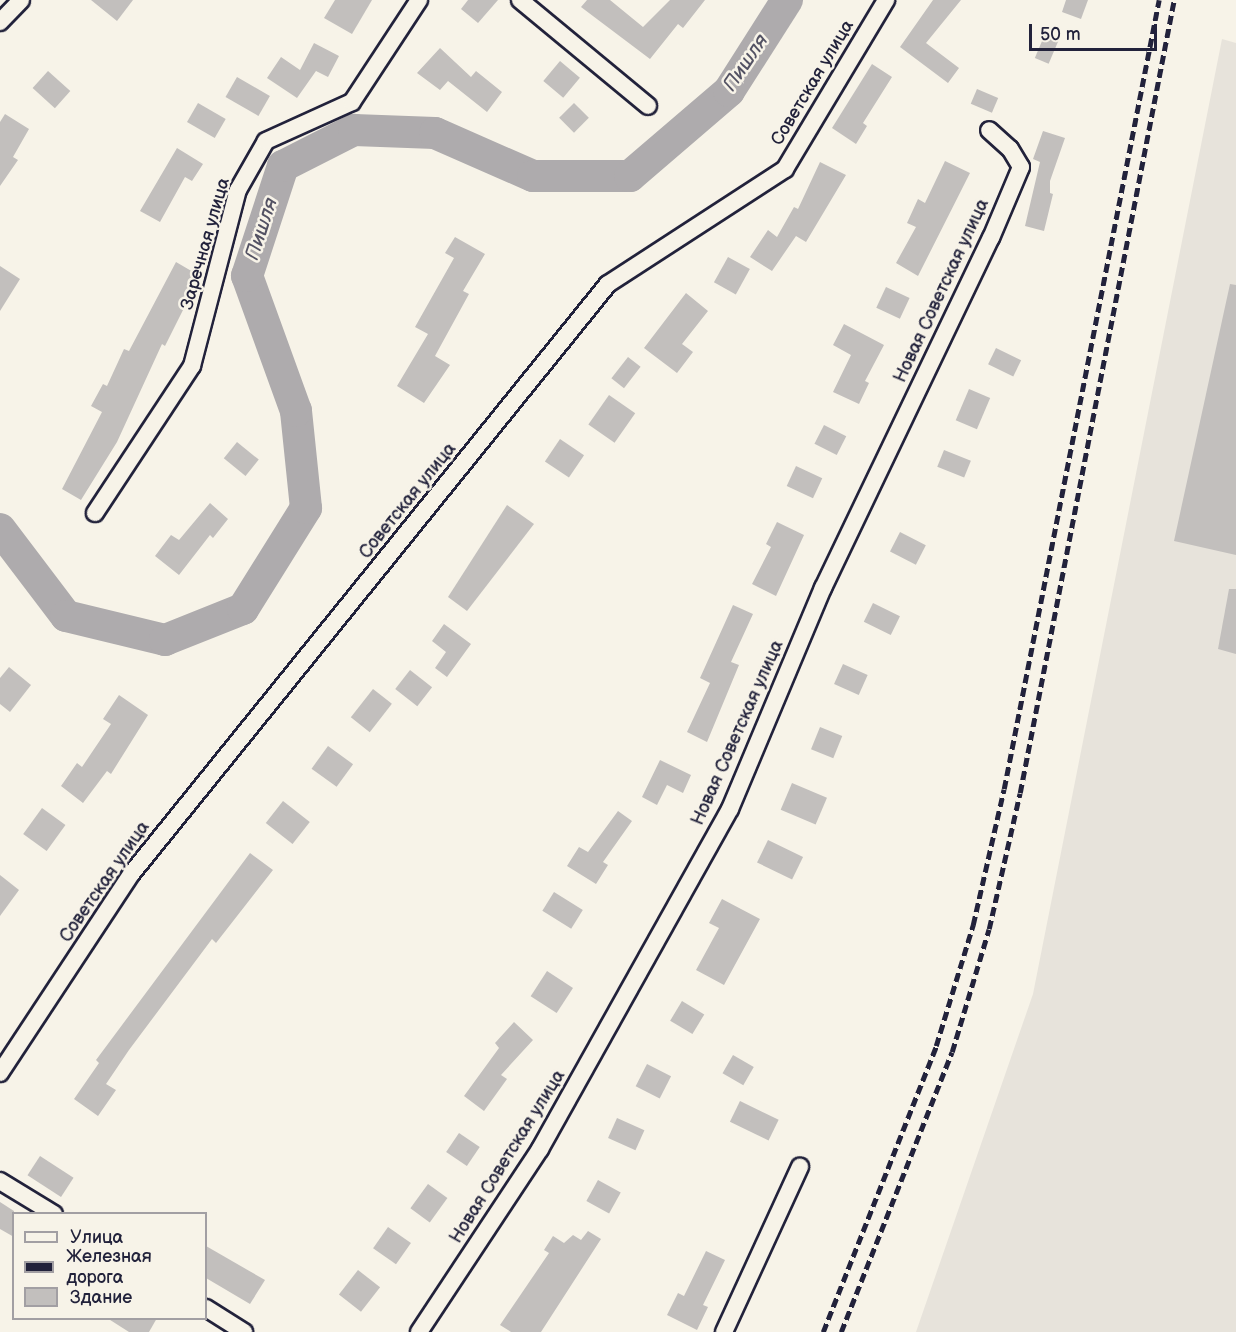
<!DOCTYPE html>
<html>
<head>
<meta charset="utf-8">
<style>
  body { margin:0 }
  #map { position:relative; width:1236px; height:1332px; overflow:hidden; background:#f7f3e8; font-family:"Balsamiq Sans",sans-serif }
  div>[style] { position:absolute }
  .built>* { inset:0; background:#e7e3db }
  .river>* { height:32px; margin:-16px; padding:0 16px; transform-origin:16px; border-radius:16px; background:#aeabad }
  .building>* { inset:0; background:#c2bfbd; transform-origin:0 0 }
  .roads { filter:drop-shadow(2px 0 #22223b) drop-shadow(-2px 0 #22223b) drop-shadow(0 2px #22223b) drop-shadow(0 -2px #22223b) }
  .minor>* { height:16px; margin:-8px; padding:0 8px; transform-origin:8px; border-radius:8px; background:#f7f3e8 }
  .rail>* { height:4.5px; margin-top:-2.25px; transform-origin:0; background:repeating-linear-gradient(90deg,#22223b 0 9px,transparent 0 13.5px) }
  span { translate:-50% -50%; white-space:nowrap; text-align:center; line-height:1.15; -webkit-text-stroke:5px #f7f3e8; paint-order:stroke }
  .street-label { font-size:18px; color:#22223b }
  .water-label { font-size:20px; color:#535263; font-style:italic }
  .legend { position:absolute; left:12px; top:1212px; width:195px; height:108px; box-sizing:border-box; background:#f7f3e8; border:2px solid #a29fa3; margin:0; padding:8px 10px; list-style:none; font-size:18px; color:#22223b }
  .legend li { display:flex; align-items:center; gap:12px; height:30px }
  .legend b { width:30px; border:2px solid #a29fa3 }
  .scale { position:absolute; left:1029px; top:24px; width:128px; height:27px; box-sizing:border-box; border:3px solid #22223b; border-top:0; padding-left:8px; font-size:18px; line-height:21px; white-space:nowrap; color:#22223b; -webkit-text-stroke:4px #f7f3e8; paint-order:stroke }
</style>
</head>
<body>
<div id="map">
  <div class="built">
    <div style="clip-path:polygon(1222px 39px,1236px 43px,1236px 1332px,916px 1332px,1033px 994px)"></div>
  </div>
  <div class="river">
    <div style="left:0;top:529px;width:109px;rotate:52.8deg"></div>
    <div style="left:66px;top:616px;width:102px;rotate:13.6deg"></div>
    <div style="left:165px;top:640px;width:84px;rotate:-21.7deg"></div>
    <div style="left:243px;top:609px;width:119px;rotate:-58deg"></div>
    <div style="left:306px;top:508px;width:98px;rotate:-95.9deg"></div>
    <div style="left:296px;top:411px;width:144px;rotate:-109.9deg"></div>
    <div style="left:247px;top:276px;width:116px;rotate:-71.9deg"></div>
    <div style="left:283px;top:166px;width:80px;rotate:-26.9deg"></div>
    <div style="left:354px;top:130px;width:81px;rotate:2.1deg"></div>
    <div style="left:435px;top:133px;width:107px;rotate:23.7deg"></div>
    <div style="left:533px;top:176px;width:97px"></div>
    <div style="left:630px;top:176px;width:130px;rotate:-40.6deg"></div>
    <div style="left:729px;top:91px;width:108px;rotate:-57.5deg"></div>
  </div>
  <div class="building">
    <div style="clip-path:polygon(91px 0,133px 0,117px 21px)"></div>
    <div style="clip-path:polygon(335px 0,372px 0,352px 34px,324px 18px)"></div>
    <div style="clip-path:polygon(468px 0,498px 0,478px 23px,461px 9px)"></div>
    <div style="clip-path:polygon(587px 0,610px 0,643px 27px,670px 0,705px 0,683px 28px,678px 24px,650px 59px,581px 7px)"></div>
    <div style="clip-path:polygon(933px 0,961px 0,926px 43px,959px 68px,948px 83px,900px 47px)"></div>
    <div style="clip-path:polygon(1066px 0,1088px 0,1081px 19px,1062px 12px)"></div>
    <div style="left:1045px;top:34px;width:15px;height:26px;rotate:23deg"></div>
    <div style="clip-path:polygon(314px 43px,339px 56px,328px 77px,316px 71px,297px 98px,267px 78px,281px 57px,300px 70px)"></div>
    <div style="clip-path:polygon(440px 48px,471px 77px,476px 71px,502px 92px,487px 112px,448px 81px,440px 90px,417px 73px)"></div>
    <div style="left:560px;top:61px;width:26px;height:26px;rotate:40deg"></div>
    <div style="clip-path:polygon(872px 64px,892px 77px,863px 123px,867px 126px,856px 144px,832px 128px)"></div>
    <div style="left:48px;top:71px;width:30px;height:23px;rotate:42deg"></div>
    <div style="left:237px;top:77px;width:38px;height:23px;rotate:30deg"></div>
    <div style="left:977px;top:89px;width:23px;height:16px;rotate:23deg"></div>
    <div style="left:198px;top:103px;width:32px;height:22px;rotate:30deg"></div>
    <div style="left:574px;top:103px;width:21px;height:21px;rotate:45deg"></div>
    <div style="clip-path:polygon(5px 114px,29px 129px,13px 157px,18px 160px,0 186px,0 122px)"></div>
    <div style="clip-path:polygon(1043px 131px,1065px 138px,1050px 181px,1050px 193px,1053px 194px,1044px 231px,1025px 226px,1040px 162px,1033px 159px)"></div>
    <div style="clip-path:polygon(177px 148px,203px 164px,192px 181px,185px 177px,160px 222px,140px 211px)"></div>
    <div style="clip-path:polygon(945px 161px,970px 173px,918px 276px,896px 263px,916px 227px,907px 223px,918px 199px,925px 203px)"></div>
    <div style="clip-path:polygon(820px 162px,846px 175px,806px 242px,796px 236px,772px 271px,750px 257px,768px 230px,777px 237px,794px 207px,798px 209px)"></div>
    <div style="clip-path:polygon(455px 237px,485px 254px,463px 291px,469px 294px,435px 356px,450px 365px,424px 403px,397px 386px,428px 334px,415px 327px,454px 258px,445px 253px)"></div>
    <div style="left:728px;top:257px;width:25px;height:29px;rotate:29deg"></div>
    <div style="clip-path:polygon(176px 262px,200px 276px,165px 346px,162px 344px,117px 442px,81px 500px,62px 489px,102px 412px,91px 406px,103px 384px,107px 386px,124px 349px,129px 351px)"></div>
    <div style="clip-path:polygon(0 266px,20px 279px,0 311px)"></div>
    <div style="clip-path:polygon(1230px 284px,1236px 285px,1236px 555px,1174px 541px)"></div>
    <div style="left:886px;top:287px;width:26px;height:23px;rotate:25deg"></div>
    <div style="clip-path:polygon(686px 293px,708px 311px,682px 344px,693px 352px,677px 373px,644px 348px)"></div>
    <div style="clip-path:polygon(844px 324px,884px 345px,865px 381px,869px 383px,859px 404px,833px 392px,851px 355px,833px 345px)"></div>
    <div style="left:996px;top:348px;width:28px;height:18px;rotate:26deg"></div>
    <div style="left:628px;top:357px;width:16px;height:27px;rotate:38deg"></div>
    <div style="left:969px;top:389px;width:23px;height:34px;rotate:23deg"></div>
    <div style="left:609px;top:395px;width:32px;height:36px;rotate:35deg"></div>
    <div style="left:824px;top:425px;width:25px;height:21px;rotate:27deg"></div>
    <div style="left:560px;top:439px;width:29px;height:27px;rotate:34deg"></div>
    <div style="left:237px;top:442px;width:28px;height:21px;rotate:39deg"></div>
    <div style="left:944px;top:450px;width:29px;height:18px;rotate:22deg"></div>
    <div style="left:796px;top:466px;width:29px;height:22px;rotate:25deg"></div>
    <div style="clip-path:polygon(210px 503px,228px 519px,213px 538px,210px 535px,179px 575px,155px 556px,171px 535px,179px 540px)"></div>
    <div style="clip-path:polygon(507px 505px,534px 524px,467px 611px,448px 597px)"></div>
    <div style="clip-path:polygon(777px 522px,804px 535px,776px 596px,752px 584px,771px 547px,766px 544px)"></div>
    <div style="left:900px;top:532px;width:29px;height:22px;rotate:27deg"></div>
    <div style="clip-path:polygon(1229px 589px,1236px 589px,1236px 654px,1218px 649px)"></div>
    <div style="left:873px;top:603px;width:30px;height:21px;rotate:26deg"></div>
    <div style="clip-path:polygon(733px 605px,753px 614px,731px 662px,739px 665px,707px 742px,687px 732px,710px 683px,700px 678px)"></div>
    <div style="clip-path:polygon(444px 624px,471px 644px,447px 677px,435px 668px,446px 652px,432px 641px)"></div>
    <div style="left:843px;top:664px;width:27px;height:22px;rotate:24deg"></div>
    <div style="clip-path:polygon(9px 667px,31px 685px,10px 712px,0 704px,0 678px)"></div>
    <div style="left:410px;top:670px;width:28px;height:24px;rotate:38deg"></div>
    <div style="left:373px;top:689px;width:24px;height:36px;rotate:38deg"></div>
    <div style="clip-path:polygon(119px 695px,148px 715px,111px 774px,107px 771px,83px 803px,61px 786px,77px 763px,82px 767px,111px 724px,103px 719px)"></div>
    <div style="left:820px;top:727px;width:24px;height:24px;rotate:22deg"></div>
    <div style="left:328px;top:746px;width:31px;height:28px;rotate:36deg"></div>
    <div style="clip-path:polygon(660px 760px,691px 775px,683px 793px,667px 785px,657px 805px,642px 797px)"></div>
    <div style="left:792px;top:783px;width:38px;height:29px;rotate:23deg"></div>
    <div style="left:283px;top:801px;width:34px;height:28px;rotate:38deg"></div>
    <div style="left:42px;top:808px;width:29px;height:32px;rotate:36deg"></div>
    <div style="clip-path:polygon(618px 811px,632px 821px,603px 862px,608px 865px,596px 884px,567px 866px,579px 847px,588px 852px)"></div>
    <div style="left:768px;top:840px;width:39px;height:25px;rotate:26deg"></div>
    <div style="clip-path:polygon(250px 853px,273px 870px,216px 943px,212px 939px,129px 1050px,106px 1084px,116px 1090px,98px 1116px,74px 1099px,99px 1063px,96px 1060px)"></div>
    <div style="clip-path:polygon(0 875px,19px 890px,0 916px)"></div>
    <div style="left:554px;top:892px;width:34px;height:22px;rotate:32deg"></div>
    <div style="clip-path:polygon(722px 899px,760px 919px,724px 985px,696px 970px,719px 928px,709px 923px)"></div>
    <div style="left:547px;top:971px;width:31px;height:30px;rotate:33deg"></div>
    <div style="left:682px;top:1001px;width:26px;height:23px;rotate:31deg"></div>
    <div style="clip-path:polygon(514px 1022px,533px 1040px,501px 1075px,507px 1079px,484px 1111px,464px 1096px,499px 1048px,495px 1043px)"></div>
    <div style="left:733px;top:1055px;width:24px;height:21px;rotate:30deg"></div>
    <div style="left:647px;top:1064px;width:27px;height:25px;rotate:27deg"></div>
    <div style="left:740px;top:1101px;width:43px;height:23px;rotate:26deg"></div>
    <div style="left:617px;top:1118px;width:30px;height:22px;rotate:24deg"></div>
    <div style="left:459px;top:1133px;width:25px;height:23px;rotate:34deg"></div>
    <div style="left:40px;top:1156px;width:40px;height:23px;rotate:33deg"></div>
    <div style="left:598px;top:1180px;width:26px;height:24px;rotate:29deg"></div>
    <div style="left:428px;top:1184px;width:24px;height:30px;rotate:36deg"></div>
    <div style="clip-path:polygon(0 1202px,14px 1211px,14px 1237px,0 1229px)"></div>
    <div style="left:388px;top:1227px;width:28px;height:26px;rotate:35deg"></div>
    <div style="clip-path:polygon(588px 1231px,601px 1239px,541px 1332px,511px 1332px,500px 1325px,549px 1253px,544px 1250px,553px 1236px,564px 1243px,573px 1235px,581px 1240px)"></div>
    <div style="clip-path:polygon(206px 1246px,265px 1280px,250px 1304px,206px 1278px)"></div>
    <div style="clip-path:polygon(706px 1251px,725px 1260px,703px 1305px,708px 1307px,697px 1330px,667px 1315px,678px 1293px,684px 1296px)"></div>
    <div style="left:358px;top:1270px;width:28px;height:31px;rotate:38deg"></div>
    <div style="clip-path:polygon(107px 1318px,157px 1318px,149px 1332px,129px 1332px)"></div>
  </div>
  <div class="roads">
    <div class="minor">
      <div style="left:520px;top:0;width:166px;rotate:39.6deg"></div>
      <div style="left:0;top:22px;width:30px;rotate:-46deg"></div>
      <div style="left:95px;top:513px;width:176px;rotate:-56.6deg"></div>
      <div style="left:192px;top:366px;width:182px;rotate:-75.4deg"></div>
      <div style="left:238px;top:190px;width:56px;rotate:-60.3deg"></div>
      <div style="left:266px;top:141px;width:94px;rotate:-24.4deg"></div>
      <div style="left:352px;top:102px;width:122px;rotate:-56.7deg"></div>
      <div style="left:0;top:1073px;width:240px;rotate:-56.6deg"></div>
      <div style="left:132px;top:873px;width:757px;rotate:-51.06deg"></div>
      <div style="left:608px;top:284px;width:211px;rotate:-33deg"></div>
      <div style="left:785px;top:169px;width:197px;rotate:-59.1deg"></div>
      <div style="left:0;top:1181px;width:63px;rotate:31.4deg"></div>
      <div style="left:206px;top:1308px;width:45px;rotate:32.3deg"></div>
      <div style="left:419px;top:1332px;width:219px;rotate:-56.5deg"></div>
      <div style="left:540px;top:1149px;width:389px;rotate:-60.8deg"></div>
      <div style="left:730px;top:809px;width:240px;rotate:-67.2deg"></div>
      <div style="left:823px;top:588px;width:388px;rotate:-64.4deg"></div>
      <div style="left:991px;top:238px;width:77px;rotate:-67.1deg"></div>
      <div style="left:1021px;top:167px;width:21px;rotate:-121deg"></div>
      <div style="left:1010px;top:149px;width:28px;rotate:-138deg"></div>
      <div style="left:724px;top:1332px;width:182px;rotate:-65.3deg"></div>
    </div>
  </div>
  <div class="rail">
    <div style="left:823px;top:1332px;width:308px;rotate:-68.4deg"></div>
    <div style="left:936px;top:1046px;width:127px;rotate:-73deg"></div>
    <div style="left:973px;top:925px;width:139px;rotate:-77.2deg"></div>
    <div style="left:1004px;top:789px;width:804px;rotate:-78.89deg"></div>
    <div style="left:841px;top:1332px;width:301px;rotate:-68.4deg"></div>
    <div style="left:952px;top:1052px;width:128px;rotate:-73.3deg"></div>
    <div style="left:989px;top:929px;width:139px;rotate:-77.2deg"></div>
    <div style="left:1020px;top:793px;width:808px;rotate:-79.01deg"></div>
  </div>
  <div class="street-label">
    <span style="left:813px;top:83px;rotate:-59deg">Советская улица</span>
    <span style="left:206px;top:244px;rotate:-74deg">Заречная улица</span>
    <span style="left:942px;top:291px;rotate:-65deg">Новая Советская улица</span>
    <span style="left:408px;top:501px;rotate:-51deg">Советская улица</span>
    <span style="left:738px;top:733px;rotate:-66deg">Новая Советская улица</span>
    <span style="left:105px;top:882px;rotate:-55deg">Советская улица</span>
    <span style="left:508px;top:1157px;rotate:-58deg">Новая Советская улица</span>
  </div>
  <div class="water-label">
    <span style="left:746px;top:63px;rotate:-56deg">Пишля</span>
    <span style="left:262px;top:229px;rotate:-72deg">Пишля</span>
  </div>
  <ul class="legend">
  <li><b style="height:8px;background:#f7f3e8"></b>Улица</li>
  <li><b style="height:8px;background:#22223b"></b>Железная дорога</li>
  <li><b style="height:16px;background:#c2bfbd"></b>Здание</li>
  </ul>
  <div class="scale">50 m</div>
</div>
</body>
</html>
